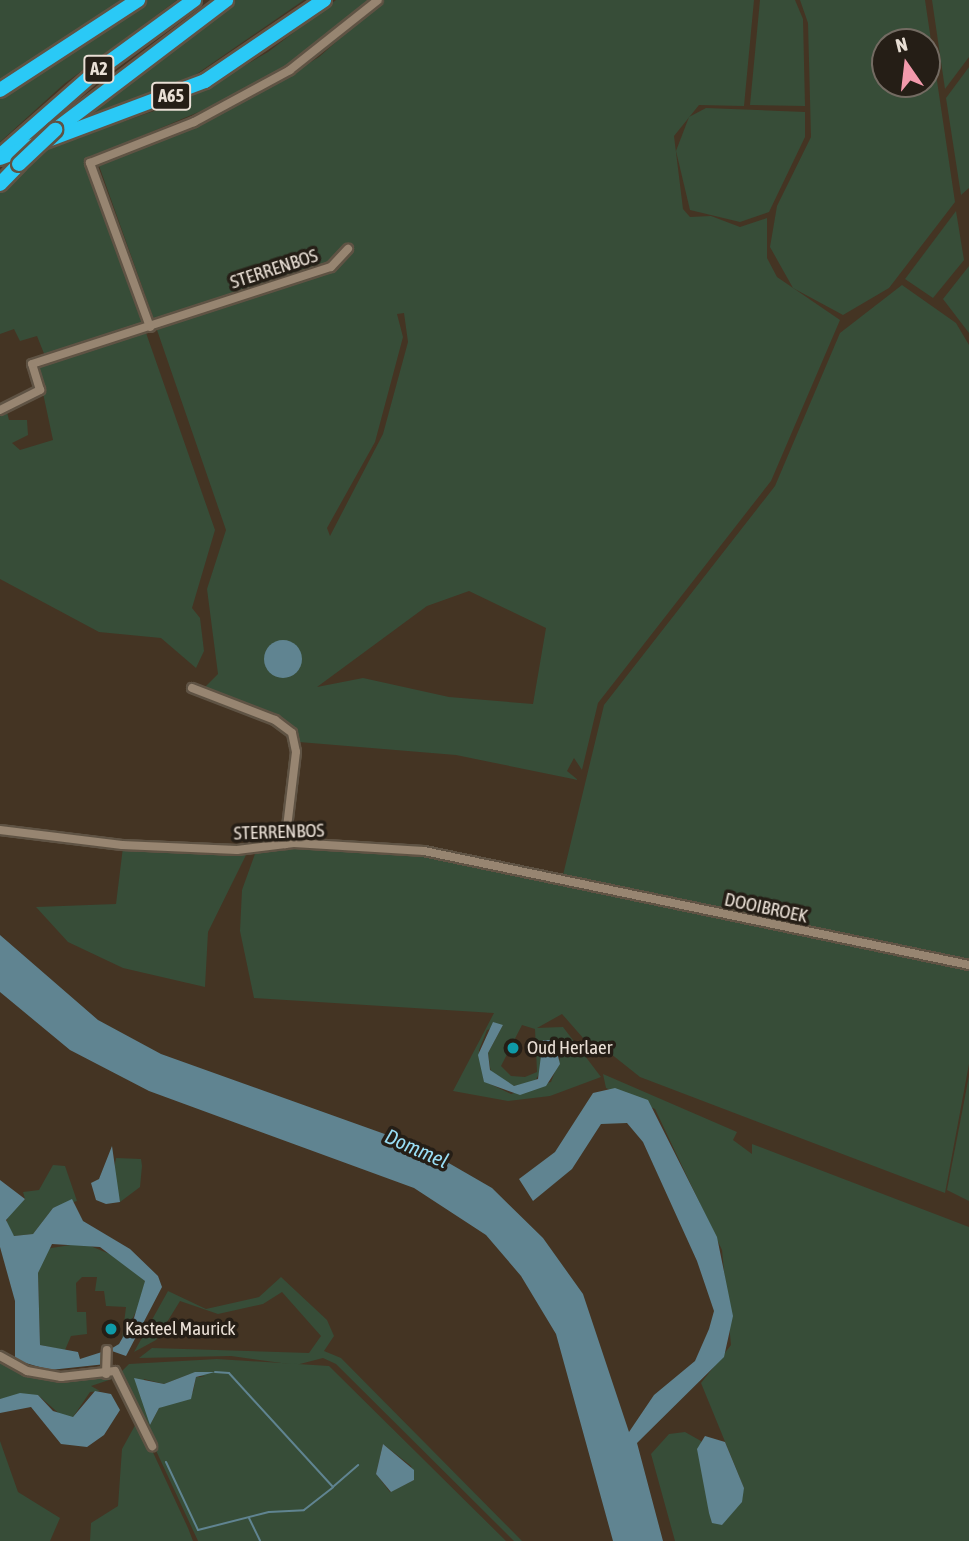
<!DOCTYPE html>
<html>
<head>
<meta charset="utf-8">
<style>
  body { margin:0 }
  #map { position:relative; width:969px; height:1541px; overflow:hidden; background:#443423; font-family:"Asap Condensed",sans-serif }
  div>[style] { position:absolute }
  .green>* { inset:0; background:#374d38 }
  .water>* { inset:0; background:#608491 }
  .round { border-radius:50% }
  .stream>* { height:2px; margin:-1px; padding:0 1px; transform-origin:1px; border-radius:1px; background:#608491 }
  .roads { filter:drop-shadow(2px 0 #5f5344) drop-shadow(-2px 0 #5f5344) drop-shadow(0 2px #5f5344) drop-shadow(0 -2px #5f5344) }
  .minor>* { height:8px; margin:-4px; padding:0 4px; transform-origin:4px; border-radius:4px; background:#978571 }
  .motorway>* { height:14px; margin:-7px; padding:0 7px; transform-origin:7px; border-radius:7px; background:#2ac9f6 }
  .bridges { filter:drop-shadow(2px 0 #5f5344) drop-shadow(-2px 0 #5f5344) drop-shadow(0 2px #5f5344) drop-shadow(0 -2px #5f5344) }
  .motorway-bridge>* { height:14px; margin:-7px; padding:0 7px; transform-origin:7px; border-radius:7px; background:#2ac9f6 }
  .dots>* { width:19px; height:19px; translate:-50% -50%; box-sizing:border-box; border:4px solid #251e16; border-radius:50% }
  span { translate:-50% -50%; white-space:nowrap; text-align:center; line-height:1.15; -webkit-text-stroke:7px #251e16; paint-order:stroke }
  .shield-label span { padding:2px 5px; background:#251e16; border:2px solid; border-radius:5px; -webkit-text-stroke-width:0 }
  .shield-label { font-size:18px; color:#e9dfd5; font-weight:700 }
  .street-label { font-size:19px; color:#e9dfd5 }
  .poi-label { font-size:19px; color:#e9dfd5 }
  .left { translate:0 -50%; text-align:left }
  .water-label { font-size:21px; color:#99ddf4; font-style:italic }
  .north { position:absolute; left:871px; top:28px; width:70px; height:70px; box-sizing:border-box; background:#251e16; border:2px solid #736b62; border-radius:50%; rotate:346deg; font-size:19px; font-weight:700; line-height:28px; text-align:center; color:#e9dfd5 }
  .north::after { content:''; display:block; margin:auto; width:24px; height:32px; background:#f39aac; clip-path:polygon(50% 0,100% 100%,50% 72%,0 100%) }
</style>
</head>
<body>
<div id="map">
  <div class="green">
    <div style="clip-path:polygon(0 0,122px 0,0 81px)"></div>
    <div style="clip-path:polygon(147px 0,177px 0,64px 84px,0 142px,0 97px)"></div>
    <div style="clip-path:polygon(236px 0,304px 0,185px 82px,76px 124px,82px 111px)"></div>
    <div style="clip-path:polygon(336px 0,373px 0,315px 51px,253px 89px,85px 160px,143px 326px,45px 356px,37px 336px,20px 341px,14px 329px,0 334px,0 191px,41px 150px,183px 101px,268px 52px)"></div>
    <div style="clip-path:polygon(evenodd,383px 0,754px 0,744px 106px,699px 105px,674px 136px,683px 209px,690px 217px,711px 216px,740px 227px,767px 218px,767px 258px,777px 277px,840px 320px,771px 481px,598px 703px,582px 770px,574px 758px,567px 771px,578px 780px,456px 755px,299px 742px,279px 716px,203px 689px,218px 674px,207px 589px,226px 530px,157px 330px,336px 268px,352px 246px,346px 245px,331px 263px,154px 320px,98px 163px,256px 95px,319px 57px,383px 0,404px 313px,408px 342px,383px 434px,330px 536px,327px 528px,375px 442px,403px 337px,397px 314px,404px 313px,383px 0,469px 591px,546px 628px,533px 704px,449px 697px,363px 678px,317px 687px,427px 606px,469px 591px)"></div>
    <div style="clip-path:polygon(760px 0,795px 0,803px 19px,805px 106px,750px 105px)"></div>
    <div style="clip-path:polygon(evenodd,800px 0,925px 0,955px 202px,889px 288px,843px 315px,793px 288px,770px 247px,777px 206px,811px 137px,808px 23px,800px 0,885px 42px,927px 42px,927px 84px,885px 84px,885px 42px)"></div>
    <div style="clip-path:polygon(932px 0,969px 0,969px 57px,945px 89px)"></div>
    <div style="clip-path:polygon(969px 67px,969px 188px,961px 195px,946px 98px)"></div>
    <div style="clip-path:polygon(706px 108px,805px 112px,805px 137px,769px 212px,740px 222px,690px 210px,676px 151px,689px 117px)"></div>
    <div style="clip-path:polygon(956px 211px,964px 260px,933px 298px,905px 279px)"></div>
    <div style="clip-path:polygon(969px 266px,969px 333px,943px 299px)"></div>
    <div style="clip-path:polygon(902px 285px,956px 323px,969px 345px,969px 961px,563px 875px,604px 705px,775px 486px,840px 333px)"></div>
    <div style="clip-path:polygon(145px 330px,215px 530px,192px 608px,200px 618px,204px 651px,196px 668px,161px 638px,99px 632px,0 579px,0 414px,6px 408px,9px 420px,27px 420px,28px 435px,12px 443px,20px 450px,53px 440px,37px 365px)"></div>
    <div style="clip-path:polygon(123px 847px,248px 851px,208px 932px,205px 987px,123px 968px,68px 942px,36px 907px,116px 904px)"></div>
    <div style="clip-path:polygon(evenodd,295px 847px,405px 851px,969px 969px,969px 1064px,945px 1193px,640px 1077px,601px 1046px,591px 1047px,562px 1014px,537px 1028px,563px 1027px,601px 1077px,550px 1096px,508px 1101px,453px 1091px,494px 1013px,254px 998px,240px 931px,242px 890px,256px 851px,295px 847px,503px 1025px,488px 1053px,491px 1073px,514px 1086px,535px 1081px,545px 1064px,543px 1040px,557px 1046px,560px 1058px,551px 1082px,511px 1094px,484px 1081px,479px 1050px,487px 1030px,503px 1025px,295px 847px,522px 1025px,535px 1029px,537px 1072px,525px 1077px,511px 1076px,501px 1066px,522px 1025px)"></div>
    <div style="clip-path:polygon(603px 1074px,737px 1132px,733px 1140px,752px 1154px,752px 1144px,969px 1227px,969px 1541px,675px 1541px,651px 1454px,669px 1434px,685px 1432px,701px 1441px,709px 1513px,722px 1525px,744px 1488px,701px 1383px,731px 1345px,722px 1250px,655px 1109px,606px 1088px)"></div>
    <div style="clip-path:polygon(969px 1076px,969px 1201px,947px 1190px)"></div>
    <div style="clip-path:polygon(116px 1158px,141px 1159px,142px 1166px,140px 1187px,120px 1202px,113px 1175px)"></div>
    <div style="clip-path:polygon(53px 1165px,65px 1166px,77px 1201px,53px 1208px,33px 1234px,14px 1236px,6px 1227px,8px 1214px,25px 1199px,23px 1192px,39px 1190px)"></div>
    <div style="clip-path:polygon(83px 1243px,122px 1259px,145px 1281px,144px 1296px,122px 1339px,126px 1307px,106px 1306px,104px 1291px,95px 1291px,97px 1277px,82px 1277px,76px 1283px,77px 1312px,86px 1312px,87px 1334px,71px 1336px,65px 1350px,40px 1345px,38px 1273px,45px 1249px)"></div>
    <div style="clip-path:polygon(281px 1277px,327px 1320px,334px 1336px,324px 1351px,341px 1358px,522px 1541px,514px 1541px,336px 1364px,323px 1358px,296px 1365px,231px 1356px,139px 1358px,152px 1348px,309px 1353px,321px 1336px,282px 1292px,263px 1304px,218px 1314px,180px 1301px,156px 1340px,134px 1352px,168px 1291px,206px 1309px,259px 1297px)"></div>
    <div style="clip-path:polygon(0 1358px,73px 1379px,112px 1379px,91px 1386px,100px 1391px,90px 1392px,73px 1417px,63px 1417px,38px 1395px,0 1399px)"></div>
    <div style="clip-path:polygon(evenodd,217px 1359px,329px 1366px,506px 1541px,198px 1541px,120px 1373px,129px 1364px,217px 1359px,190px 1374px,205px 1377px,196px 1377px,193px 1392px,159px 1408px,150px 1425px,144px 1379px,164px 1384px,190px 1374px,217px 1359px,383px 1444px,411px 1466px,414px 1480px,390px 1492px,376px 1474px,383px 1444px)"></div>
    <div style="clip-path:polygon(138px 1420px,188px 1528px,193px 1541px,90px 1541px,91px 1523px,118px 1506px,122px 1449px)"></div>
    <div style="clip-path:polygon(0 1441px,18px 1492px,60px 1518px,50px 1541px,0 1541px)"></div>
  </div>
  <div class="water">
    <div class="round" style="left:264px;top:640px;width:38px;height:38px"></div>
    <div style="clip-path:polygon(0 935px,98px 1020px,161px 1054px,421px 1147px,492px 1188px,543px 1238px,583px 1294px,629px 1432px,654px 1395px,695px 1361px,709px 1329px,714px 1311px,697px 1261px,643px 1142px,627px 1123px,601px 1124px,572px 1169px,533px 1201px,519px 1179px,555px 1152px,593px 1093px,615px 1088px,648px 1100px,717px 1237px,733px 1316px,724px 1357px,637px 1443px,663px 1541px,613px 1541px,556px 1334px,521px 1276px,486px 1235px,414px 1188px,149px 1091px,70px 1050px,0 992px)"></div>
    <div style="clip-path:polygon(493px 1022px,503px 1025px,488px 1053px,490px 1070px,514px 1086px,538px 1079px,543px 1040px,554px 1040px,560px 1064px,546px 1086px,520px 1095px,484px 1082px,478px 1055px)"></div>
    <div style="clip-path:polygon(112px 1146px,120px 1202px,106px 1204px,96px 1200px,91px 1183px,99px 1179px)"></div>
    <div style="clip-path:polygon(0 1180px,25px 1199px,6px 1220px,14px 1236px,33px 1234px,53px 1208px,72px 1199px,83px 1221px,130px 1249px,158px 1276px,162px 1287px,126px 1356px,109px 1350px,119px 1344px,134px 1318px,145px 1281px,100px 1247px,52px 1244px,38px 1273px,40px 1345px,78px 1352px,80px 1359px,105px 1351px,106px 1364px,50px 1370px,15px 1360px,15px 1301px,0 1247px)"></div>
    <div style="clip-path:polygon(195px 1372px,215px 1372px,196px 1377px,191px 1399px,159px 1408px,150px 1425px,134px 1378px,164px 1384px)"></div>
    <div style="clip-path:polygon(95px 1391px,111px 1394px,120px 1410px,104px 1435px,87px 1447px,61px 1444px,31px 1407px,0 1413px,0 1399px,20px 1393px,38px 1395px,53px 1411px,73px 1417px)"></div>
    <div style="clip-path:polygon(705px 1436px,725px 1442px,744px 1488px,742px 1502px,722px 1525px,712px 1523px,709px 1513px,697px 1449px)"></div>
    <div style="clip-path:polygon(383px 1444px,414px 1470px,414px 1480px,391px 1492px,376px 1474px)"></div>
  </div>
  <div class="stream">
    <div style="left:166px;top:1462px;width:75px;rotate:64.8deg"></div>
    <div style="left:198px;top:1530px;width:73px;rotate:-14.2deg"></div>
    <div style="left:269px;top:1512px;width:35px;rotate:-3deg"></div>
    <div style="left:304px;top:1510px;width:37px;rotate:-38deg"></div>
    <div style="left:333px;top:1487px;width:154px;rotate:-132.4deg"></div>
    <div style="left:229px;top:1373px;width:14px;rotate:-176deg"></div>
    <div style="left:334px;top:1486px;width:32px;rotate:-41deg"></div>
    <div style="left:249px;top:1518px;width:25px;rotate:64deg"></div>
  </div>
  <div class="roads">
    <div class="minor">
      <div style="left:150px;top:327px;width:175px;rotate:-110.1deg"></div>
      <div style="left:90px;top:163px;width:112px;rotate:-21.5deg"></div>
      <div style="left:194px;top:122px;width:109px;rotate:-28.4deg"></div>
      <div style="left:290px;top:70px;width:112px;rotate:-38.5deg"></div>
      <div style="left:0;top:410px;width:45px;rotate:-26.6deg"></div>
      <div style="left:40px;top:390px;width:27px;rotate:-107deg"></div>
      <div style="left:32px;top:364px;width:314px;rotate:-18deg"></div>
      <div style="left:331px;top:267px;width:25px;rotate:-47deg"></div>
      <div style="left:192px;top:688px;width:89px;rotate:21.1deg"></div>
      <div style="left:275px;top:720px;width:21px;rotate:37deg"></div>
      <div style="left:292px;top:733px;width:19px;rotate:78deg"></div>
      <div style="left:296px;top:752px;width:93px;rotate:96.8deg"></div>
      <div style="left:0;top:830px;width:123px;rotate:7deg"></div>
      <div style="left:122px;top:845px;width:115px;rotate:2.5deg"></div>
      <div style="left:237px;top:850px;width:57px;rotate:-7deg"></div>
      <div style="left:294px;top:843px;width:130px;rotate:3.5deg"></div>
      <div style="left:424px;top:851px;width:557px;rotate:11.81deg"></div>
      <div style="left:0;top:1356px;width:31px;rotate:29deg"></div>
      <div style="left:27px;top:1371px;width:35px;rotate:10deg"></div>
      <div style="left:61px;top:1377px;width:54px;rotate:-6.3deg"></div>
      <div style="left:115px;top:1371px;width:84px;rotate:63.7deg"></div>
      <div style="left:106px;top:1374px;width:24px;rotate:-88deg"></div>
    </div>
    <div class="motorway">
      <div style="left:0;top:90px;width:165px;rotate:-33.1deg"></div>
      <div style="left:55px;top:130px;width:215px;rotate:-37.2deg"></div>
      <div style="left:3px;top:153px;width:121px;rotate:-41.3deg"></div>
      <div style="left:94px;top:73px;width:124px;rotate:-36.1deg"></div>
      <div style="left:0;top:158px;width:219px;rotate:-20.6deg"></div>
      <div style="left:205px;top:81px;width:144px;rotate:-34.2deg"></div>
      <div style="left:0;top:184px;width:28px;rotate:-46deg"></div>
    </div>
  </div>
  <div class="bridges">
    <div class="motorway-bridge">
      <div style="left:19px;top:164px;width:50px;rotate:-43.4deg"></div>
    </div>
  </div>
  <div class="dots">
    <div style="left:513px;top:1048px;background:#0f9aa8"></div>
    <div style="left:111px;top:1329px;background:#0f9aa8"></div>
  </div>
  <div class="shield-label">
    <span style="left:99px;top:69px">A2</span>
    <span style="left:171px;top:96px">A65</span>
  </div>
  <div class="street-label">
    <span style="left:274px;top:269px;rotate:-18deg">STERRENBOS</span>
    <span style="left:279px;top:832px;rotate:-2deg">STERRENBOS</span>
    <span style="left:766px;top:908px;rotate:12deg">DOOIBROEK</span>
  </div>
  <div class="poi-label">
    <span class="left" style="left:527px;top:1048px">Oud Herlaer</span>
    <span class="left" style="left:125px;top:1329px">Kasteel Maurick</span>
  </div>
  <div class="water-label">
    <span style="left:417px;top:1148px;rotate:24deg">Dommel</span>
  </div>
  <div class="north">N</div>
</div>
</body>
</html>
